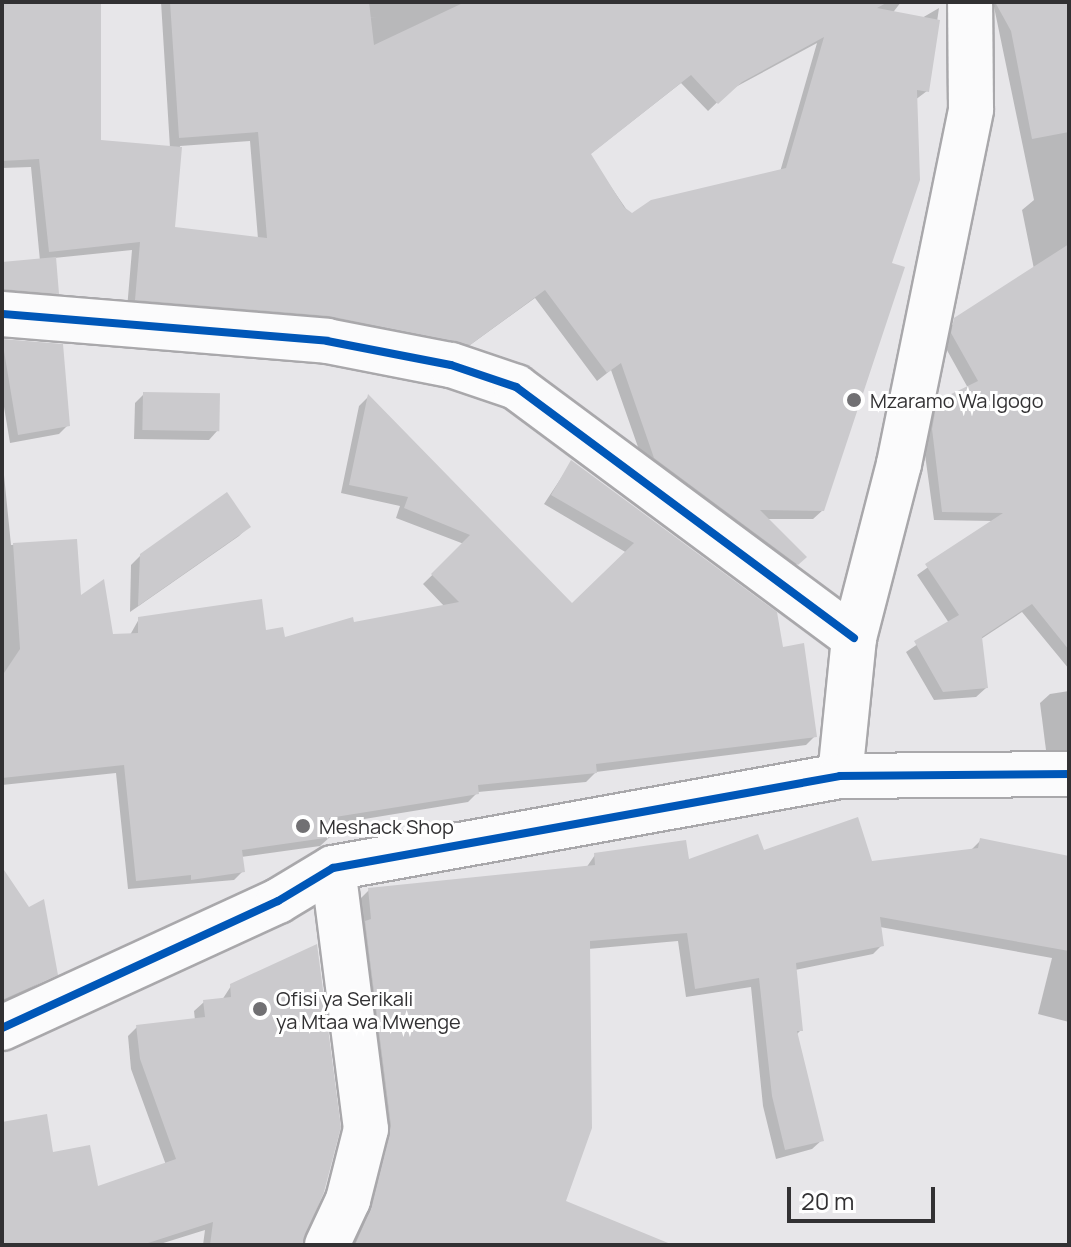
<!DOCTYPE html>
<html>
<head>
<meta charset="utf-8">
<style>
  body { margin:0 }
  #map { position:relative; width:1071px; height:1247px; overflow:hidden; background:#e7e6e9; font-family:Manrope,sans-serif }
  div>[style] { position:absolute }
  .shadow>* { inset:0; background:#0003 }
  .building>* { inset:0; background:#cbcacd; transform-origin:0 0 }
  .roads { filter:drop-shadow(2px 0 #a9a8ab) drop-shadow(-2px 0 #a9a8ab) drop-shadow(0 2px #a9a8ab) drop-shadow(0 -2px #a9a8ab) }
  .minor>* { height:44px; margin:-22px; padding:0 22px; transform-origin:22px; border-radius:22px; background:#fbfbfc }
  .cycleway>* { height:8px; margin:-4px; padding:0 4px; transform-origin:4px; border-radius:4px; background:#0057b8 }
  .dots>* { width:22px; height:22px; translate:-50% -50%; box-sizing:border-box; border:4px solid #fff; border-radius:50% }
  span { translate:-50% -50%; white-space:nowrap; text-align:center; line-height:1.15; -webkit-text-stroke:6px #fff; paint-order:stroke }
  .poi-label { font-size:20px; color:#323133 }
  .left { translate:0 -50%; text-align:left }
  .frame { position:absolute; inset:0; border:4px solid #323133; pointer-events:none }
  .scale { position:absolute; left:787px; top:1187px; width:148px; height:36px; box-sizing:border-box; border:4px solid #323133; border-top:0; padding-left:10px; font-size:24px; line-height:28px; white-space:nowrap; color:#323133; -webkit-text-stroke:6px #fff; paint-order:stroke }
</style>
</head>
<body>
<div id="map">
  <div class="shadow">
    <div style="clip-path:polygon(evenodd,2px 2px,99px 2px,99px 142px,170px 148px,161px 2px,901px 2px,862px 53px,939px 8px,927px 91px,915px 100px,890px 265px,823px 510px,813px 519px,766px 519px,804px 557px,788px 573px,645px 467px,611px 370px,597px 381px,535px 298px,459px 353px,127px 309px,132px 250px,54px 258px,57px 293px,48px 302px,2px 299px,2px 264px,40px 261px,31px 167px,2px 168px,2px 2px,817px 43px,780px 172px,631px 216px,589px 155px,681px 83px,708px 111px,730px 90px,817px 43px,2px 2px,250px 141px,258px 239px,173px 229px,180px 146px,250px 141px)"></div>
    <div style="clip-path:polygon(993px 2px,1069px 2px,1069px 669px,1022px 612px,981px 639px,986px 688px,976px 697px,934px 700px,906px 652px,949px 623px,917px 575px,993px 521px,934px 520px,923px 440px,929px 413px,968px 388px,943px 343px,946px 329px,1034px 269px,1022px 210px,1034px 200px)"></div>
    <div style="clip-path:polygon(4px 341px,68px 425px,59px 434px,10px 443px,2px 395px)"></div>
    <div style="clip-path:polygon(144px 394px,218px 430px,209px 440px,134px 439px,135px 403px)"></div>
    <div style="clip-path:polygon(368px 397px,572px 606px,627px 553px,544px 504px,571px 463px,781px 649px,815px 736px,806px 745px,596px 772px,586px 782px,478px 792px,468px 802px,328px 825px,330px 837px,320px 846px,241px 857px,243px 871px,234px 880px,128px 889px,116px 773px,2px 785px,2px 455px,11px 545px,75px 541px,79px 599px,112px 637px,130px 635px,139px 619px,265px 632px,283px 639px,445px 607px,423px 584px,464px 544px,396px 518px,400px 506px,341px 493px,359px 406px)"></div>
    <div style="clip-path:polygon(248px 527px,239px 536px,130px 612px,131px 565px,141px 555px)"></div>
    <div style="clip-path:polygon(1069px 691px,1069px 760px,1047px 758px,1040px 703px,1050px 694px)"></div>
    <div style="clip-path:polygon(980px 841px,1069px 858px,1069px 1022px,1038px 1014px,1052px 958px,880px 927px,882px 945px,873px 954px,795px 970px,801px 1030px,796px 1035px,822px 1140px,812px 1149px,776px 1159px,763px 1106px,751px 987px,686px 997px,678px 941px,588px 949px,564px 1202px,602px 1245px,349px 1245px,360px 899px,369px 890px,586px 868px,595px 855px,687px 862px,762px 852px,871px 864px,970px 851px)"></div>
    <div style="clip-path:polygon(2px 871px,56px 974px,2px 1004px)"></div>
    <div style="clip-path:polygon(231px 986px,301px 1245px,203px 1245px,205px 1230px,157px 1245px,2px 1245px,2px 1124px,97px 1189px,166px 1165px,131px 1069px,128px 1036px,137px 1027px,195px 1020px,194px 1011px,204px 1002px,222px 1000px)"></div>
  </div>
  <div class="building">
    <div style="clip-path:polygon(evenodd,2px 2px,101px 2px,101px 140px,182px 147px,175px 227px,267px 238px,258px 132px,179px 138px,170px 2px,369px 2px,374px 45px,465px 2px,888px 2px,877px 8px,940px 20px,929px 92px,917px 90px,920px 180px,892px 263px,905px 267px,824px 511px,760px 510px,807px 557px,798px 565px,654px 458px,621px 363px,607px 373px,545px 290px,470px 345px,329px 316px,135px 300px,140px 242px,49px 252px,39px 159px,2px 161px,2px 2px,824px 37px,786px 168px,651px 200px,632px 213px,624px 207px,591px 154px,691px 75px,718px 104px,742px 82px,824px 37px)"></div>
    <div style="clip-path:polygon(995px 2px,1069px 2px,1069px 132px,1032px 139px,1011px 31px)"></div>
    <div style="clip-path:polygon(1069px 244px,1069px 650px,1032px 604px,982px 637px,988px 688px,943px 692px,914px 641px,959px 615px,925px 564px,1003px 513px,942px 512px,932px 429px,937px 401px,978px 381px,951px 333px,954px 318px)"></div>
    <div style="clip-path:polygon(56px 257px,59px 294px,2px 289px,2px 262px)"></div>
    <div style="clip-path:polygon(2px 339px,63px 344px,70px 426px,18px 435px)"></div>
    <div style="left:143px;top:392px;width:77px;height:38px;rotate:1deg"></div>
    <div style="clip-path:polygon(368px 394px,572px 603px,634px 543px,551px 495px,571px 460px,777px 612px,783px 647px,804px 643px,817px 737px,596px 764px,597px 773px,478px 785px,479px 794px,329px 818px,332px 837px,242px 850px,245px 872px,191px 880px,191px 875px,136px 881px,124px 765px,2px 778px,2px 676px,20px 649px,13px 543px,77px 539px,81px 595px,104px 579px,113px 634px,138px 633px,138px 617px,262px 599px,266px 630px,283px 627px,285px 637px,353px 617px,354px 622px,459px 602px,431px 574px,470px 535px,404px 508px,408px 497px,349px 485px)"></div>
    <div style="clip-path:polygon(227px 492px,251px 527px,138px 606px,140px 554px)"></div>
    <div style="clip-path:polygon(858px 817px,872px 861px,978px 848px,980px 838px,1069px 856px,1069px 951px,880px 917px,884px 946px,796px 963px,803px 1031px,797px 1031px,824px 1141px,785px 1150px,772px 1096px,759px 978px,695px 989px,687px 933px,590px 941px,592px 1128px,566px 1201px,673px 1245px,355px 1245px,372px 1206px,391px 1126px,365px 921px,371px 919px,368px 888px,595px 865px,594px 853px,686px 840px,689px 859px,758px 834px,764px 850px)"></div>
    <div style="clip-path:polygon(2px 867px,29px 907px,44px 899px,58px 975px,2px 1000px)"></div>
    <div style="clip-path:polygon(317px 944px,341px 1127px,324px 1192px,302px 1245px,210px 1245px,213px 1222px,142px 1245px,2px 1245px,2px 1122px,47px 1114px,53px 1152px,90px 1145px,98px 1186px,176px 1159px,140px 1059px,136px 1025px,205px 1017px,203px 1000px,231px 997px,230px 984px)"></div>
  </div>
  <div class="roads">
    <div class="minor">
      <div style="left:2px;top:314px;width:326px;rotate:4.7deg"></div>
      <div style="left:327px;top:341px;width:126px;rotate:11deg"></div>
      <div style="left:451px;top:365px;width:69px;rotate:18.7deg"></div>
      <div style="left:516px;top:387px;width:421px;rotate:36.6deg"></div>
      <div style="left:840px;top:776px;width:139px;rotate:-84.2deg"></div>
      <div style="left:854px;top:638px;width:180px;rotate:-75.5deg"></div>
      <div style="left:899px;top:464px;width:362px;rotate:-78.5deg"></div>
      <div style="left:971px;top:109px;width:107px;rotate:-90.5deg"></div>
      <div style="left:2px;top:1028px;width:304px;rotate:-24.7deg"></div>
      <div style="left:278px;top:901px;width:64px;rotate:-31deg"></div>
      <div style="left:333px;top:868px;width:515px;rotate:-10.28deg"></div>
      <div style="left:840px;top:776px;width:229px;rotate:-0.5deg"></div>
      <div style="left:327px;top:1245px;width:50px;rotate:-65deg"></div>
      <div style="left:348px;top:1200px;width:73px;rotate:-75.8deg"></div>
      <div style="left:366px;top:1129px;width:263px;rotate:-97.2deg"></div>
    </div>
  </div>
  <div class="cycleway">
    <div style="left:2px;top:314px;width:326px;rotate:4.7deg"></div>
    <div style="left:327px;top:341px;width:126px;rotate:11deg"></div>
    <div style="left:451px;top:365px;width:69px;rotate:18.7deg"></div>
    <div style="left:516px;top:387px;width:421px;rotate:36.6deg"></div>
    <div style="left:2px;top:1028px;width:304px;rotate:-24.7deg"></div>
    <div style="left:278px;top:901px;width:64px;rotate:-31deg"></div>
    <div style="left:333px;top:868px;width:515px;rotate:-10.28deg"></div>
    <div style="left:840px;top:776px;width:229px;rotate:-0.5deg"></div>
  </div>
  <div class="dots">
    <div style="left:854px;top:400px;background:#717073"></div>
    <div style="left:303px;top:826px;background:#717073"></div>
    <div style="left:260px;top:1009px;background:#717073"></div>
  </div>
  <div class="poi-label">
    <span class="left" style="left:870px;top:400px">Mzaramo Wa Igogo</span>
    <span class="left" style="left:319px;top:826px">Meshack Shop</span>
    <span class="left" style="left:276px;top:1010px">Ofisi ya Serikali<br>ya Mtaa wa Mwenge</span>
  </div>
  <div class="frame"></div>
  <div class="scale">20 m</div>
</div>
</body>
</html>
